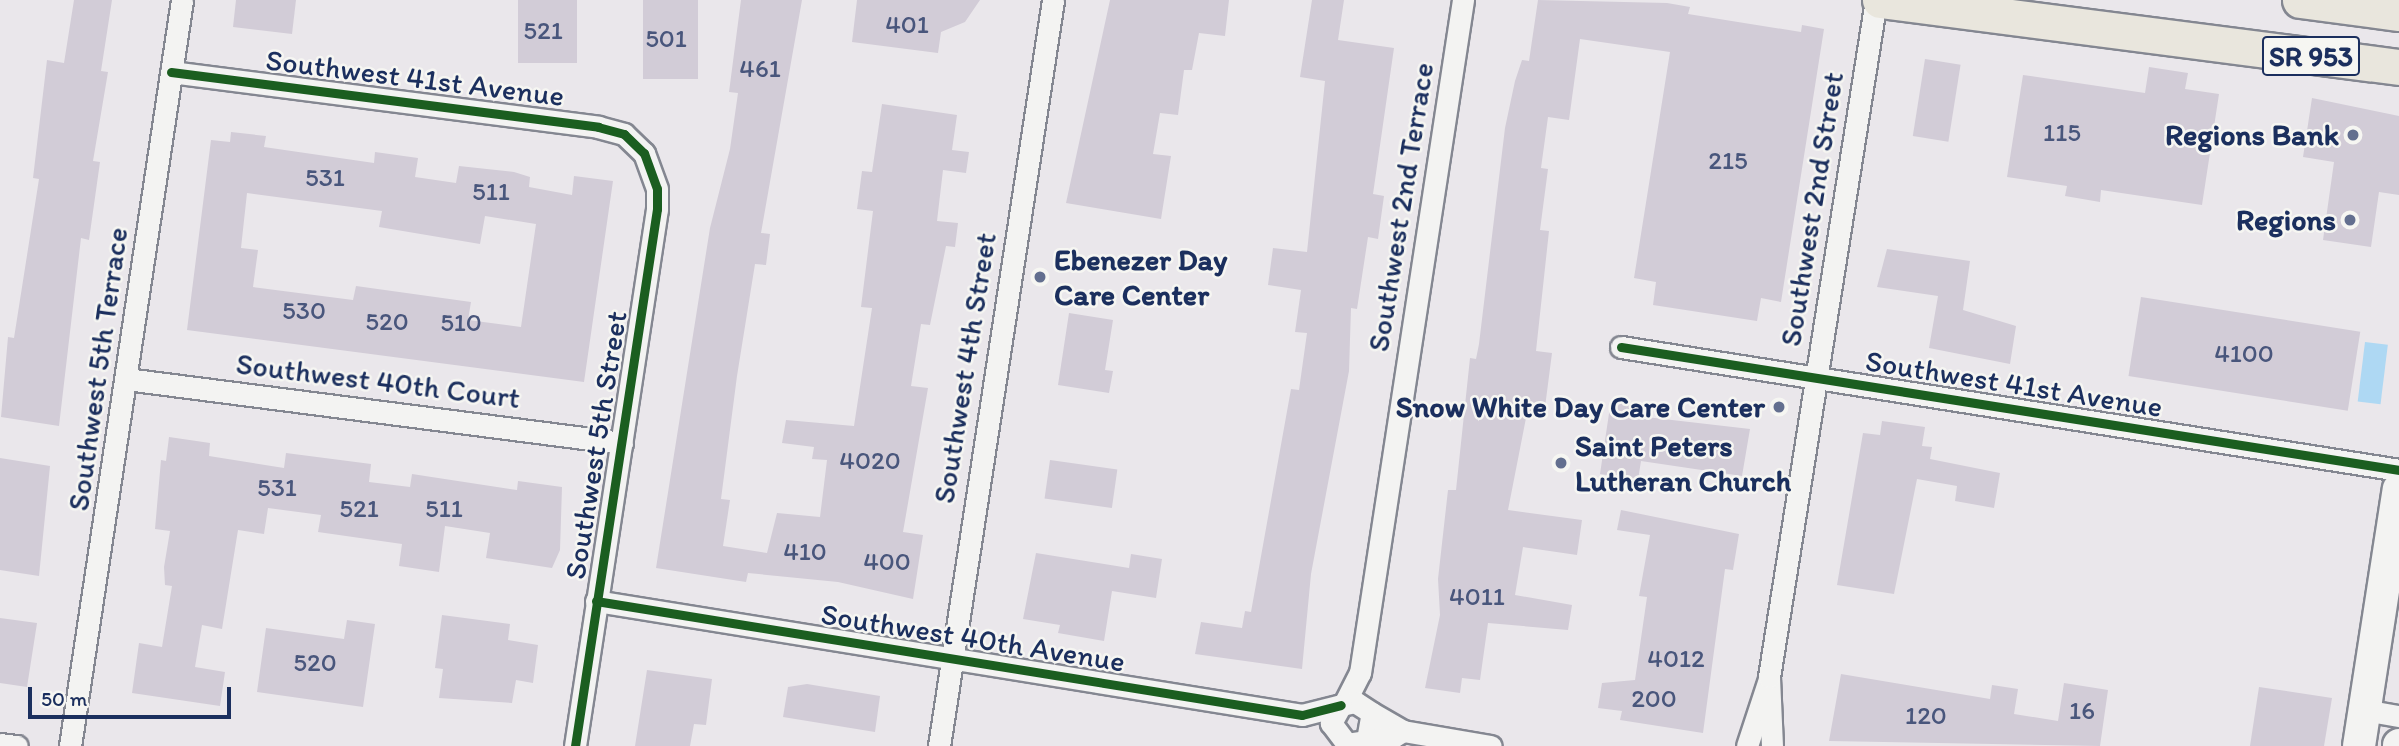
<!DOCTYPE html>
<html>
<head>
<meta charset="utf-8">
<style>
  body { margin:0 }
  #map { position:relative; width:2399px; height:746px; overflow:hidden; background:#eae7eb; font-family:Itim,sans-serif }
  div>[style] { position:absolute }
  .water>* { inset:0; background:#aed8f3; transform-origin:0 0 }
  .building>* { inset:0; background:#d2ccd7; transform-origin:0 0 }
  .roads { filter:drop-shadow(2px 0 #848791) drop-shadow(-2px 0 #848791) drop-shadow(0 2px #848791) drop-shadow(0 -2px #848791) }
  .street>* { height:21px; margin:-10.5px; padding:0 10.5px; transform-origin:10.5px; border-radius:10.5px; background:#f3f3f2 }
  .secondary>* { height:32px; margin:-16px; padding:0 16px; transform-origin:16px; border-radius:16px; background:#f3f3f2 }
  .primary>* { height:35px; margin:-17.5px; padding:0 17.5px; transform-origin:17.5px; border-radius:17.5px; background:#e9e6dd }
  .cycleway>* { height:9px; margin:-4.5px; padding:0 4.5px; transform-origin:4.5px; border-radius:4.5px; background:#1b5e20 }
  .dots>* { width:19px; height:19px; translate:-50% -50%; box-sizing:border-box; border:4px solid #f6f6f2; border-radius:50% }
  span { translate:-50% -50%; white-space:nowrap; text-align:center; line-height:1.15; -webkit-text-stroke:5px #f6f6f2; paint-order:stroke }
  .number-label { font-size:26px; color:#49567c }
  .number-label span { -webkit-text-stroke-width:0 }
  .shield-label span { padding:2px 5px; background:#f6f6f2; border:2px solid; border-radius:5px; -webkit-text-stroke-width:0 }
  .shield-label { font-size:28px; color:#1b2f5e; font-weight:700 }
  .street-label { font-size:30px; color:#1b2f5e }
  .poi-label { font-size:30px; color:#1b2f5e; font-weight:700 }
  .right { translate:-100% -50%; text-align:right }
  .left { translate:0 -50%; text-align:left }
  .scale { position:absolute; left:28px; top:687px; width:203px; height:32px; box-sizing:border-box; border:4px solid #1b2f5e; border-top:0; padding-left:9px; font-size:21px; line-height:24px; white-space:nowrap; color:#1b2f5e; -webkit-text-stroke:5px #f6f6f2; paint-order:stroke }
</style>
</head>
<body>
<div id="map">
  <div class="water">
    <div style="left:2365px;top:342px;width:23px;height:60px;rotate:7deg"></div>
  </div>
  <div class="building">
    <div style="clip-path:polygon(74px 0,112px 0,101px 71px,108px 72px,93px 161px,100px 162px,89px 240px,81px 238px,59px 426px,1px 417px,8px 337px,14px 338px,39px 179px,33px 178px,47px 60px,64px 63px)"></div>
    <div style="clip-path:polygon(236px 0,296px 0,292px 34px,233px 27px)"></div>
    <div style="left:518px;top:0;width:59px;height:63px"></div>
    <div style="left:643px;top:0;width:55px;height:79px"></div>
    <div style="clip-path:polygon(741px 0,802px 0,761px 233px,770px 234px,766px 265px,755px 264px,737px 376px,721px 499px,730px 500px,723px 546px,767px 553px,777px 513px,820px 517px,827px 460px,812px 459px,814px 447px,782px 443px,786px 420px,854px 426px,872px 308px,861px 307px,873px 211px,857px 209px,862px 171px,872px 172px,882px 104px,957px 115px,952px 150px,969px 152px,966px 173px,943px 170px,937px 221px,958px 223px,955px 247px,946px 246px,930px 325px,921px 324px,911px 386px,928px 388px,903px 532px,923px 535px,913px 599px,838px 582px,748px 573px,746px 582px,656px 568px,710px 228px,730px 149px,738px 93px,729px 92px)"></div>
    <div style="clip-path:polygon(857px 0,980px 0,965px 22px,941px 32px,938px 53px,852px 42px)"></div>
    <div style="clip-path:polygon(1110px 0,1229px 0,1225px 36px,1199px 33px,1192px 70px,1184px 70px,1178px 115px,1160px 113px,1153px 154px,1171px 156px,1161px 219px,1066px 203px)"></div>
    <div style="clip-path:polygon(1312px 0,1344px 0,1338px 40px,1394px 48px,1373px 194px,1384px 196px,1378px 239px,1368px 237px,1357px 309px,1351px 308px,1349px 371px,1311px 574px,1302px 669px,1195px 654px,1201px 622px,1242px 628px,1245px 611px,1251px 612px,1291px 389px,1299px 390px,1307px 333px,1295px 332px,1301px 290px,1268px 285px,1273px 248px,1307px 252px,1325px 81px,1300px 77px)"></div>
    <div style="clip-path:polygon(1538px 0,1667px 3px,1690px 7px,1688px 14px,1801px 32px,1802px 25px,1824px 29px,1781px 302px,1761px 298px,1757px 321px,1653px 305px,1656px 282px,1634px 278px,1670px 52px,1580px 39px,1569px 120px,1548px 117px,1541px 168px,1548px 169px,1540px 230px,1549px 231px,1536px 351px,1552px 353px,1544px 415px,1527px 413px,1508px 510px,1582px 520px,1577px 555px,1523px 547px,1515px 595px,1572px 605px,1568px 630px,1488px 623px,1480px 680px,1462px 678px,1460px 693px,1425px 688px,1440px 615px,1438px 579px,1448px 490px,1456px 490px,1470px 358px,1476px 359px,1479px 344px,1505px 128px,1515px 81px,1522px 60px,1529px 61px)"></div>
    <div style="left:1925px;top:59px;width:36px;height:78px;rotate:9deg"></div>
    <div style="clip-path:polygon(2149px 67px,2188px 73px,2185px 89px,2219px 94px,2202px 205px,2101px 190px,2100px 202px,2065px 196px,2067px 186px,2007px 177px,2023px 75px,2145px 93px)"></div>
    <div style="clip-path:polygon(2312px 98px,2399px 116px,2399px 195px,2379px 192px,2371px 247px,2323px 240px,2334px 162px,2303px 157px)"></div>
    <div style="clip-path:polygon(evenodd,231px 132px,266px 136px,264px 147px,374px 163px,375px 152px,418px 158px,415px 177px,456px 183px,459px 166px,514px 172px,530px 177px,529px 187px,572px 195px,574px 176px,613px 181px,584px 382px,187px 330px,211px 140px,230px 142px,231px 132px,247px 193px,382px 211px,379px 227px,480px 244px,485px 216px,536px 224px,521px 327px,468px 320px,471px 302px,356px 286px,353px 300px,253px 287px,258px 250px,241px 248px,247px 193px)"></div>
    <div style="clip-path:polygon(1887px 249px,1970px 261px,1963px 310px,2016px 326px,2010px 364px,1929px 348px,1938px 296px,1877px 287px)"></div>
    <div style="left:2141px;top:297px;width:222px;height:80px;rotate:9deg"></div>
    <div style="clip-path:polygon(1069px 313px,1113px 320px,1105px 370px,1113px 371px,1109px 393px,1058px 385px)"></div>
    <div style="clip-path:polygon(1611px 400px,1648px 405px,1646px 417px,1750px 429px,1742px 476px,1641px 461px,1638px 480px,1600px 474px)"></div>
    <div style="clip-path:polygon(1882px 421px,1925px 427px,1922px 446px,1932px 447px,1930px 459px,2000px 473px,1994px 508px,1955px 501px,1959px 471px,1957px 486px,1917px 479px,1894px 594px,1837px 585px,1863px 433px,1880px 435px)"></div>
    <div style="clip-path:polygon(169px 437px,210px 443px,209px 456px,284px 468px,286px 453px,371px 464px,369px 482px,410px 487px,412px 474px,517px 490px,518px 481px,562px 487px,560px 550px,552px 568px,486px 558px,490px 533px,445px 526px,439px 572px,399px 566px,402px 544px,318px 532px,321px 515px,268px 508px,264px 534px,238px 530px,222px 629px,202px 625px,195px 667px,225px 672px,220px 706px,132px 693px,139px 643px,162px 647px,172px 586px,165px 585px,164px 567px,170px 531px,155px 529px,161px 460px,166px 461px)"></div>
    <div style="clip-path:polygon(0 458px,50px 466px,39px 576px,0 570px)"></div>
    <div style="left:1050px;top:460px;width:68px;height:39px;rotate:8deg"></div>
    <div style="clip-path:polygon(1621px 510px,1739px 534px,1733px 570px,1725px 569px,1703px 733px,1620px 720px,1622px 711px,1598px 708px,1602px 683px,1635px 680px,1647px 597px,1639px 596px,1650px 535px,1617px 530px)"></div>
    <div style="clip-path:polygon(1036px 553px,1129px 568px,1131px 554px,1162px 559px,1156px 598px,1112px 591px,1104px 641px,1058px 633px,1060px 625px,1023px 619px)"></div>
    <div style="clip-path:polygon(442px 615px,510px 624px,508px 640px,538px 645px,533px 683px,516px 680px,512px 703px,439px 698px,443px 669px,435px 668px)"></div>
    <div style="clip-path:polygon(0 618px,37px 623px,27px 687px,0 683px)"></div>
    <div style="clip-path:polygon(347px 620px,375px 624px,363px 707px,257px 692px,266px 628px,344px 639px)"></div>
    <div style="clip-path:polygon(647px 670px,712px 679px,706px 725px,694px 724px,690px 746px,635px 746px)"></div>
    <div style="clip-path:polygon(1841px 674px,1990px 699px,1992px 685px,2018px 689px,2014px 714px,2058px 721px,2064px 683px,2108px 690px,2100px 746px,1829px 741px)"></div>
    <div style="clip-path:polygon(807px 684px,880px 696px,875px 732px,783px 717px,788px 687px)"></div>
    <div style="clip-path:polygon(2259px 687px,2332px 698px,2324px 746px,2250px 746px)"></div>
  </div>
  <div class="roads">
    <div class="street">
      <div style="left:171px;top:72px;width:431px;rotate:7.3deg"></div>
      <div style="left:598px;top:127px;width:27px;rotate:15deg"></div>
      <div style="left:624px;top:134px;width:28px;rotate:44deg"></div>
      <div style="left:644px;top:153px;width:38px;rotate:70deg"></div>
      <div style="left:657px;top:189px;width:20px;rotate:90deg"></div>
      <div style="left:657px;top:209px;width:543px;rotate:98.68deg"></div>
      <div style="left:1621px;top:347px;width:788px;rotate:8.98deg"></div>
      <div style="left:126px;top:379px;width:500px;rotate:7.35deg"></div>
      <div style="left:596px;top:601px;width:715px;rotate:9.17deg"></div>
      <div style="left:1302px;top:715px;width:40px;rotate:-14.4deg"></div>
      <div style="left:1344px;top:704px;width:35px;rotate:-63deg"></div>
      <div style="left:1360px;top:673px;width:681px;rotate:-81.3deg"></div>
      <div style="left:2364px;top:710px;width:36px;rotate:10deg"></div>
      <div style="left:1372px;top:713px;width:36px;rotate:30deg"></div>
      <div style="left:1403px;top:731px;width:89px;rotate:9.7deg"></div>
      <div style="left:1367px;top:740px;width:27px;rotate:-80deg"></div>
      <div style="left:1372px;top:713px;width:20px;rotate:-147deg"></div>
      <div style="left:1355px;top:702px;width:14px;rotate:168deg"></div>
      <div style="left:1341px;top:705px;width:21px;rotate:119deg"></div>
      <div style="left:1331px;top:723px;width:26px;rotate:53deg"></div>
      <div style="left:1347px;top:744px;width:47px;rotate:-8.7deg"></div>
      <div style="left:1393px;top:737px;width:12px;rotate:-31deg"></div>
      <div style="left:0;top:744px;width:17px;rotate:7deg"></div>
      <div style="left:70px;top:746px;width:754px;rotate:-81.46deg"></div>
      <div style="left:939px;top:746px;width:755px;rotate:-81.31deg"></div>
      <div style="left:1747px;top:746px;width:71px;rotate:-71.8deg"></div>
      <div style="left:1772px;top:746px;width:69px;rotate:-92.5deg"></div>
      <div style="left:1769px;top:677px;width:685px;rotate:-81.02deg"></div>
    </div>
    <div class="secondary">
      <div style="left:2359px;top:746px;width:260px;rotate:-81.2deg"></div>
      <div style="left:2399px;top:746px;width:1px;rotate:-90deg"></div>
    </div>
    <div class="primary">
      <div style="left:1880px;top:0;width:523px;rotate:7.36deg"></div>
      <div style="left:2300px;top:0;width:100px;rotate:7.5deg"></div>
    </div>
  </div>
  <div class="cycleway">
    <div style="left:171px;top:72px;width:431px;rotate:7.3deg"></div>
    <div style="left:598px;top:127px;width:27px;rotate:15deg"></div>
    <div style="left:624px;top:134px;width:28px;rotate:44deg"></div>
    <div style="left:644px;top:153px;width:38px;rotate:70deg"></div>
    <div style="left:657px;top:189px;width:20px;rotate:90deg"></div>
    <div style="left:657px;top:209px;width:543px;rotate:98.68deg"></div>
    <div style="left:1621px;top:347px;width:788px;rotate:8.98deg"></div>
    <div style="left:596px;top:601px;width:715px;rotate:9.17deg"></div>
    <div style="left:1302px;top:715px;width:40px;rotate:-14.4deg"></div>
  </div>
  <div class="dots">
    <div style="left:2353px;top:135px;background:#636f8f"></div>
    <div style="left:2350px;top:220px;background:#636f8f"></div>
    <div style="left:1040px;top:277px;background:#636f8f"></div>
    <div style="left:1779px;top:407px;background:#636f8f"></div>
    <div style="left:1561px;top:463px;background:#636f8f"></div>
  </div>
  <div class="number-label">
    <span style="left:907px;top:25px">401</span>
    <span style="left:543px;top:31px">521</span>
    <span style="left:666px;top:39px">501</span>
    <span style="left:760px;top:69px">461</span>
    <span style="left:2062px;top:133px">115</span>
    <span style="left:1728px;top:161px">215</span>
    <span style="left:325px;top:178px">531</span>
    <span style="left:491px;top:192px">511</span>
    <span style="left:304px;top:311px">530</span>
    <span style="left:387px;top:322px">520</span>
    <span style="left:461px;top:323px">510</span>
    <span style="left:2244px;top:354px">4100</span>
    <span style="left:870px;top:461px">4020</span>
    <span style="left:277px;top:488px">531</span>
    <span style="left:359px;top:509px">521</span>
    <span style="left:444px;top:509px">511</span>
    <span style="left:805px;top:552px">410</span>
    <span style="left:887px;top:562px">400</span>
    <span style="left:1477px;top:597px">4011</span>
    <span style="left:1676px;top:659px">4012</span>
    <span style="left:315px;top:663px">520</span>
    <span style="left:1654px;top:699px">200</span>
    <span style="left:2082px;top:711px">16</span>
    <span style="left:1926px;top:716px">120</span>
  </div>
  <div class="shield-label">
    <span style="left:2311px;top:56px">SR 953</span>
  </div>
  <div class="street-label">
    <span style="left:415px;top:78px;rotate:7deg">Southwest 41st Avenue</span>
    <span style="left:1401px;top:207px;rotate:-81deg">Southwest 2nd Terrace</span>
    <span style="left:1812px;top:209px;rotate:-81deg">Southwest 2nd Street</span>
    <span style="left:965px;top:368px;rotate:-81deg">Southwest 4th Street</span>
    <span style="left:98px;top:369px;rotate:-82deg">Southwest 5th Terrace</span>
    <span style="left:378px;top:381px;rotate:7deg">Southwest 40th Court</span>
    <span style="left:2014px;top:384px;rotate:9deg">Southwest 41st Avenue</span>
    <span style="left:596px;top:445px;rotate:-81deg">Southwest 5th Street</span>
    <span style="left:973px;top:638px;rotate:9deg">Southwest 40th Avenue</span>
  </div>
  <div class="poi-label">
    <span class="right" style="left:2339px;top:135px">Regions Bank</span>
    <span class="right" style="left:2336px;top:220px">Regions</span>
    <span class="left" style="left:1054px;top:277px">Ebenezer Day<br>Care Center</span>
    <span class="right" style="left:1765px;top:407px">Snow White Day Care Center</span>
    <span class="left" style="left:1575px;top:463px">Saint Peters<br>Lutheran Church</span>
  </div>
  <div class="scale">50 m</div>
</div>
</body>
</html>
